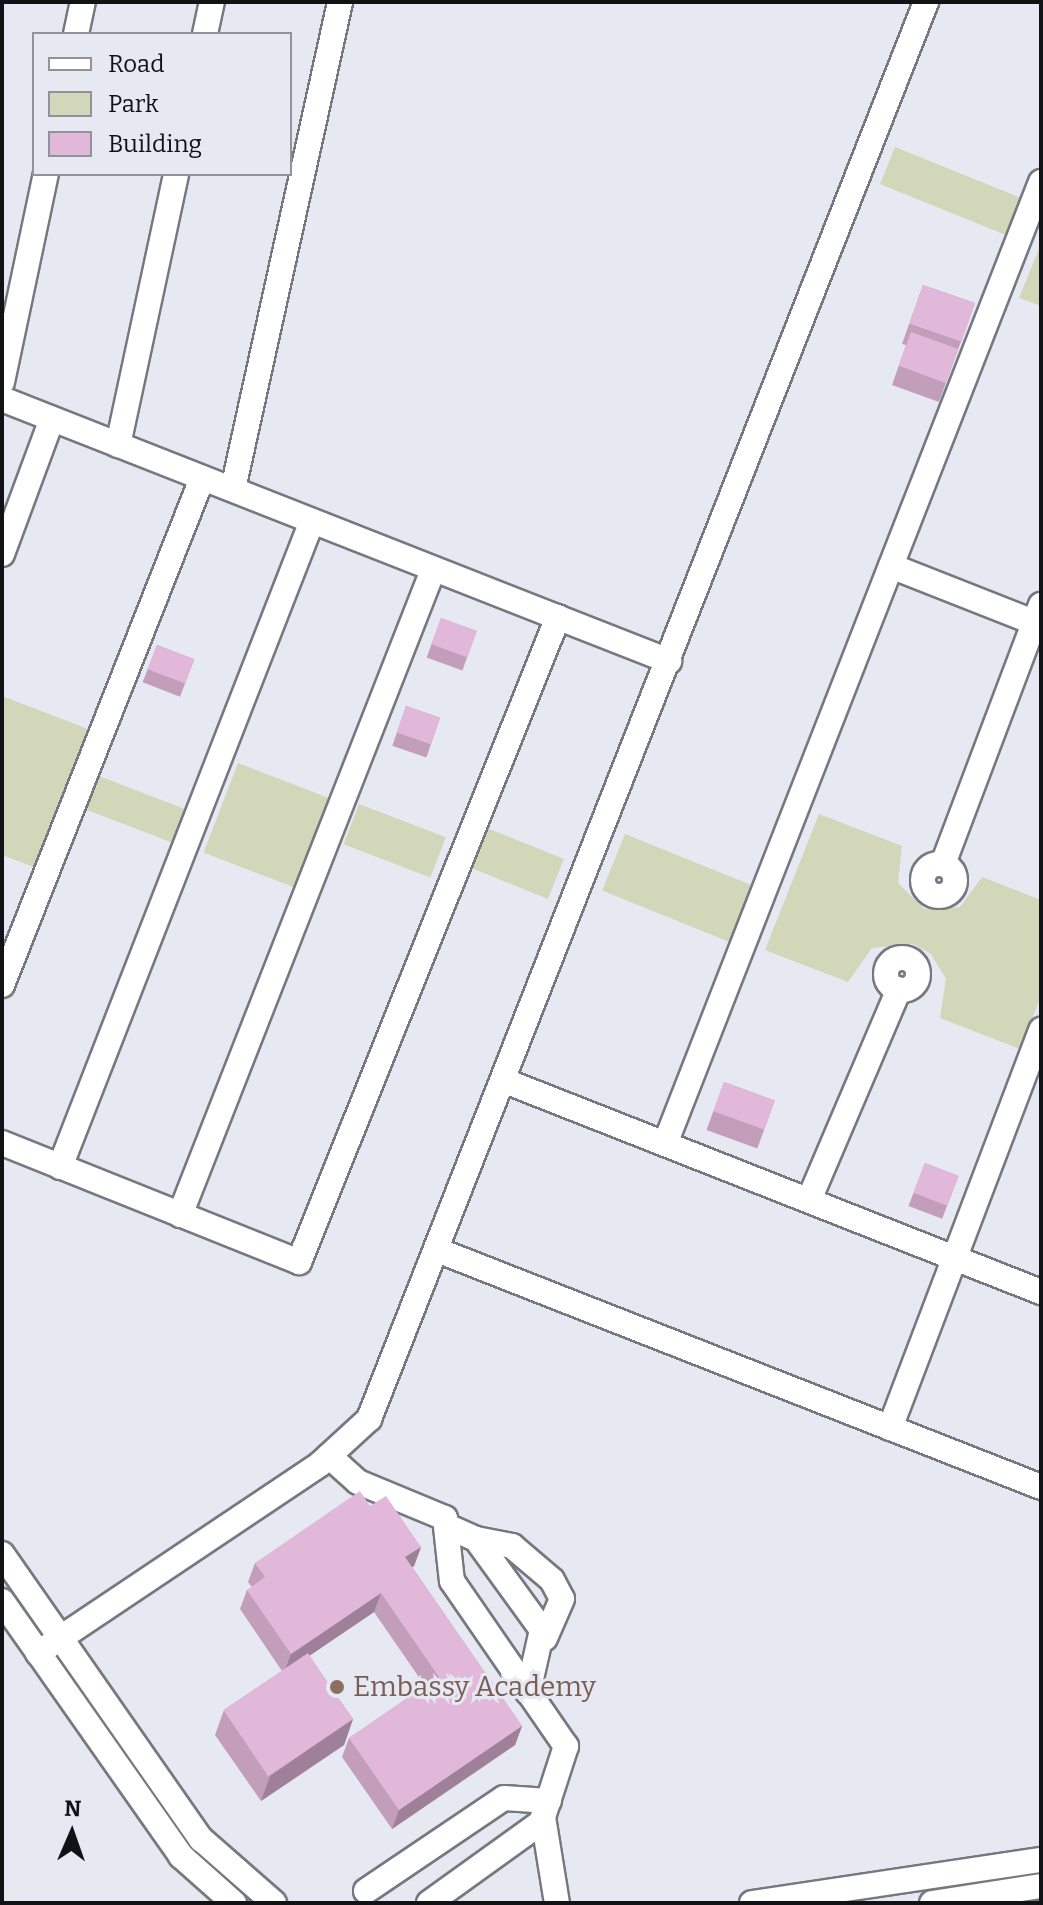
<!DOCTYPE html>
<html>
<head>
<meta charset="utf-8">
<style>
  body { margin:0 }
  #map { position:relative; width:1043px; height:1905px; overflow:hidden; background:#e6e8f2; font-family:Bitter,serif }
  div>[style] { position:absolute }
  .green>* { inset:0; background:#d3d7ba; transform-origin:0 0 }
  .roads { filter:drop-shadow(2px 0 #767881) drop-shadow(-2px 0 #767881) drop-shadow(0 2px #767881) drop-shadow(0 -2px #767881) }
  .minor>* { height:24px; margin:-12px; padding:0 12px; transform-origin:12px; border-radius:12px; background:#fff }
  .minor>.ring { margin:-12px; padding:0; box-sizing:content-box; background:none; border:24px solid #fff; border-radius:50% }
  .wall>* { inset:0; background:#c29ebb; transform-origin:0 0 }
  .shaded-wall>* { inset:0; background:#9e8198 }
  .building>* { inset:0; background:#e1b8d9; transform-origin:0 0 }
  .dots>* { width:22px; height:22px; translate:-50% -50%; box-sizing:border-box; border:4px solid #e6e8f2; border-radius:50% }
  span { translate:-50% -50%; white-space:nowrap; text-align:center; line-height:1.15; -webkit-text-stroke:6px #e6e8f2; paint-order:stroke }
  .education-label { font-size:28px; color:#785e54 }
  .left { translate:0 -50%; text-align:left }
  .frame { position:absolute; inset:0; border:4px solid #111215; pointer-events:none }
  .legend { position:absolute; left:32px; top:32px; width:260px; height:144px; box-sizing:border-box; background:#e6e8f2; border:2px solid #91929a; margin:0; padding:10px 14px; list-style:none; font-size:24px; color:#111215 }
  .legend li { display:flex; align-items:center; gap:16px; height:40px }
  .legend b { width:40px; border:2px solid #91929a }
  .north { position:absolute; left:32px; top:1793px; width:80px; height:80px; -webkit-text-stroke:6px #e6e8f2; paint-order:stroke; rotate:2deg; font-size:22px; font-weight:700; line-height:32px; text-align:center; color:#111215 }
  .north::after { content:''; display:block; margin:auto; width:28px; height:36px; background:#111215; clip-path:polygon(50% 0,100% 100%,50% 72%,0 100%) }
</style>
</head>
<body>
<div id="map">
  <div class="green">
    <div style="left:895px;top:147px;width:137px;height:40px;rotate:22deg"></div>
    <div style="clip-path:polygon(1041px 244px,1041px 306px,1019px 298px)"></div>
    <div style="clip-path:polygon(2px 696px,88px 729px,34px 867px,2px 855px)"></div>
    <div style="left:238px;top:763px;width:101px;height:96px;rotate:21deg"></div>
    <div style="left:99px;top:776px;width:96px;height:36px;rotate:21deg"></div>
    <div style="left:359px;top:804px;width:93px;height:43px;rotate:21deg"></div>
    <div style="clip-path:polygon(819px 814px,902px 846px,898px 883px,924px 909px,960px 907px,982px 877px,1041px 900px,1041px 996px,1020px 1049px,940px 1018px,946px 979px,931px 954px,913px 944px,872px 948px,848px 982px,765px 950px)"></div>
    <div style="left:487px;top:828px;width:83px;height:43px;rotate:22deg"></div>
    <div style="left:625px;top:834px;width:138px;height:61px;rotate:22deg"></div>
  </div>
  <div class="roads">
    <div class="minor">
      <div style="left:76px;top:34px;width:33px;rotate:-78deg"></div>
      <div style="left:205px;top:34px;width:33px;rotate:-78deg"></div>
      <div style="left:2px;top:382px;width:213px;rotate:-78.1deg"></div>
      <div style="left:2px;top:399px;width:717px;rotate:21.45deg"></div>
      <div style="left:118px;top:445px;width:277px;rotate:-77.9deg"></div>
      <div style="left:233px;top:489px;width:499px;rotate:-77.6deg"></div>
      <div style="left:2px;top:554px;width:144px;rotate:-69.7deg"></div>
      <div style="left:891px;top:566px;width:161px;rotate:21.5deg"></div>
      <div style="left:943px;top:864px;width:277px;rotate:-69.3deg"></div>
      <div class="ring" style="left:923px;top:864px;width:8px;height:8px"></div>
      <div class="ring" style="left:886px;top:958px;width:8px;height:8px"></div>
      <div style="left:2px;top:985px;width:542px;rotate:-68.45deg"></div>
      <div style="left:505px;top:1081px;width:576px;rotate:21.49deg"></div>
      <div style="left:2px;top:1143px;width:320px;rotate:21.8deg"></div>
      <div style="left:299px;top:1262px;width:695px;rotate:-68.12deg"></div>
      <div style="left:665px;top:1144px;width:1033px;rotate:-68.65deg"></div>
      <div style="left:60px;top:1167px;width:693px;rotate:-68.69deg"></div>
      <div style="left:809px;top:1200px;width:229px;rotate:-66.9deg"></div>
      <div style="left:180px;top:1215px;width:693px;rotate:-68.58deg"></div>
      <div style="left:437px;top:1250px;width:649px;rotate:21.42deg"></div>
      <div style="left:890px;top:1428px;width:426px;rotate:-69.2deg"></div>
      <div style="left:329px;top:1456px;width:39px;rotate:42deg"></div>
      <div style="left:358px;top:1482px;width:94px;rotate:22.5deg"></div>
      <div style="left:445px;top:1518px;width:63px;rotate:83.7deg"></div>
      <div style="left:452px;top:1581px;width:201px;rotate:55.4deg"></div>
      <div style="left:566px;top:1746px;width:75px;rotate:107.9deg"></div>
      <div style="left:543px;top:1817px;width:87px;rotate:80.8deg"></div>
      <div style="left:449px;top:1527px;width:30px;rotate:24deg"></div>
      <div style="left:476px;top:1539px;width:112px;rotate:54deg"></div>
      <div style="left:542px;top:1630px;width:64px;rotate:102.7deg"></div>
      <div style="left:476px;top:1539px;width:37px;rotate:11deg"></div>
      <div style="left:512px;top:1546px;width:52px;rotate:40.4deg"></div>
      <div style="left:552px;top:1580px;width:21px;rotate:62deg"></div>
      <div style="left:562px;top:1599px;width:43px;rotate:113.6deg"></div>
      <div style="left:2px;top:1554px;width:348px;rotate:55.1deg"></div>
      <div style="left:201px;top:1839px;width:97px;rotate:41.2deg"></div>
      <div style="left:2px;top:1601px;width:312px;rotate:54.9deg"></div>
      <div style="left:181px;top:1856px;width:71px;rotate:41.6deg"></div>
      <div style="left:38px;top:1653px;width:339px;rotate:-33.8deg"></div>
      <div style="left:320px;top:1464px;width:67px;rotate:-42.6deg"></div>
      <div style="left:369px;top:1419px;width:1523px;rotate:-68.54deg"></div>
      <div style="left:366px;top:1891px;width:166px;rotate:-34deg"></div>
      <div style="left:504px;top:1798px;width:45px;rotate:3.8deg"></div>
      <div style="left:429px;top:1903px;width:140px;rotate:-35.7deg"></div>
      <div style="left:752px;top:1903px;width:292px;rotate:-8.5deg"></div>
      <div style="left:932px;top:1903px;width:110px;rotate:-8.9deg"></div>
    </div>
  </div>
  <div class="wall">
    <div style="clip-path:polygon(923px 285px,975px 303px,939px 402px,892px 385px,906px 345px,902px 344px)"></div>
    <div style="left:441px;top:618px;width:38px;height:42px;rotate:20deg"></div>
    <div style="left:157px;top:645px;width:40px;height:40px;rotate:21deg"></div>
    <div style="left:406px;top:706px;width:36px;height:42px;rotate:19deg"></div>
    <div style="left:724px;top:1082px;width:54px;height:51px;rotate:20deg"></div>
    <div style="left:925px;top:1163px;width:36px;height:46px;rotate:21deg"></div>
    <div style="clip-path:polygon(370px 1506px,421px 1547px,414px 1566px,412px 1567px,522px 1726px,515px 1745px,392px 1829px,342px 1757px,349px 1738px,425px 1686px,374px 1612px,309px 1656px,353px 1719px,344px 1745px,261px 1801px,215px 1735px,224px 1710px,282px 1671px,240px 1609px,247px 1590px,252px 1587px,248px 1582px,255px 1563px)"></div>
  </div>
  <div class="shaded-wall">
    <div style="clip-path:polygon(421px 1547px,414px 1566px,398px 1577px,405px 1557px)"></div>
    <div style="clip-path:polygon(381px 1593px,374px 1612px,284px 1673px,291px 1654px)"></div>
    <div style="clip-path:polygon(353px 1719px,344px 1745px,261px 1801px,270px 1776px)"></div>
    <div style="clip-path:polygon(522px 1726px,515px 1745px,392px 1829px,399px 1810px)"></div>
  </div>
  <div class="building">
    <div style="left:923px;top:285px;width:55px;height:41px;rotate:19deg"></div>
    <div style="left:911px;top:332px;width:50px;height:36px;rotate:20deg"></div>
    <div style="left:441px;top:618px;width:38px;height:28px;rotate:20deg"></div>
    <div style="left:157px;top:645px;width:40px;height:26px;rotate:21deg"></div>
    <div style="left:406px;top:706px;width:36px;height:28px;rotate:19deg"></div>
    <div style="left:724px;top:1082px;width:54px;height:31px;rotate:20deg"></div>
    <div style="left:925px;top:1163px;width:36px;height:32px;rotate:21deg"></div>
    <div style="clip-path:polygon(360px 1491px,370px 1506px,386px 1496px,421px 1547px,405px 1557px,522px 1726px,399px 1810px,349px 1738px,439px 1677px,381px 1593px,291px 1654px,247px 1590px,265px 1577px,255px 1563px)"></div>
    <div style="left:308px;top:1653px;width:80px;height:102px;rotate:56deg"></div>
  </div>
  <div class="dots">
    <div style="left:337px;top:1687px;background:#8d6e63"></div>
  </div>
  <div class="education-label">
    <span class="left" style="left:353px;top:1687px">Embassy Academy</span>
  </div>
  <div class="frame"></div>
  <ul class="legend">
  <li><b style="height:10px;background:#fff"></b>Road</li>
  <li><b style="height:22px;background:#d3d7ba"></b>Park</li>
  <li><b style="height:22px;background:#e1b8d9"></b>Building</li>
  </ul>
  <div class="north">N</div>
</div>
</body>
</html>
